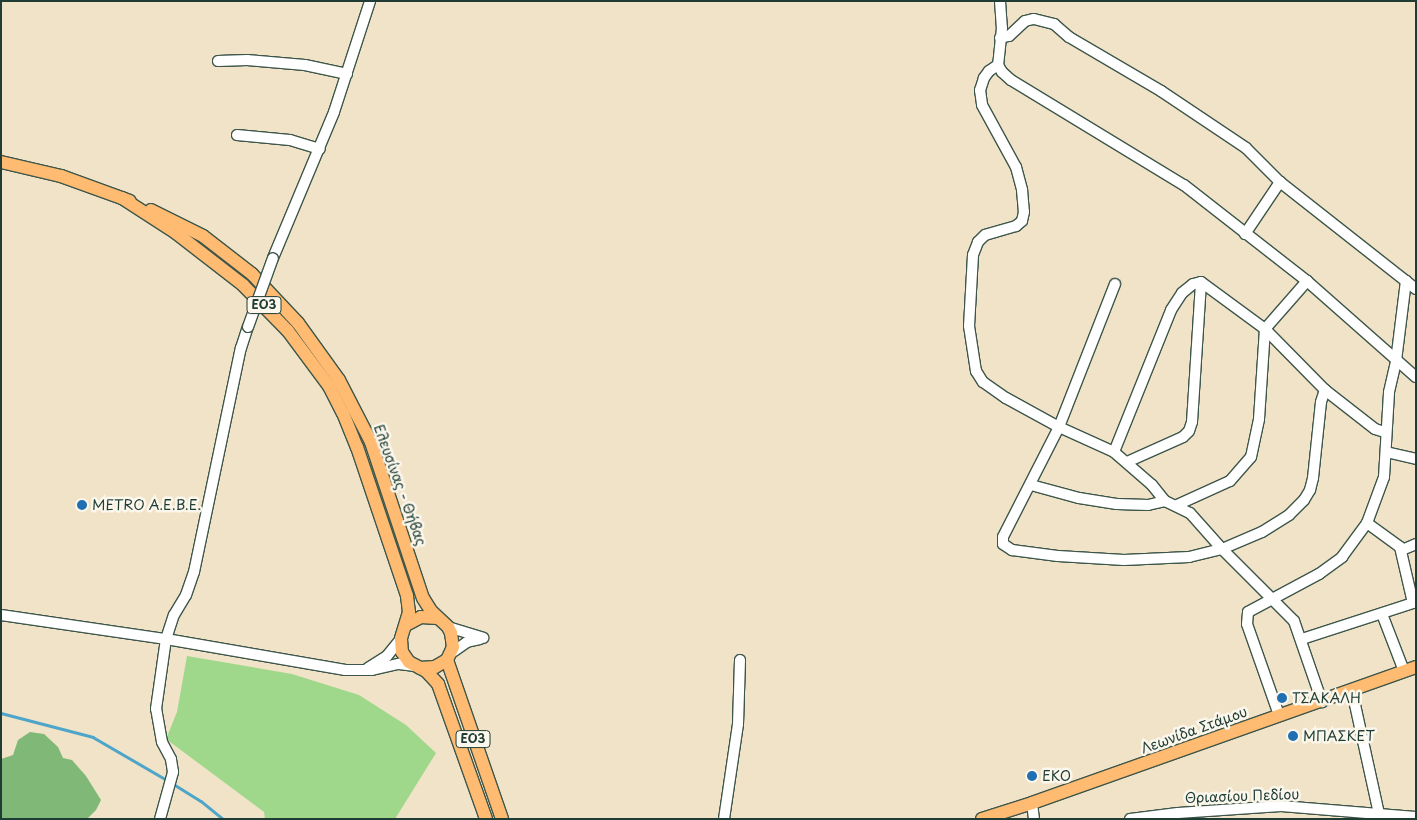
<!DOCTYPE html>
<html>
<head>
<meta charset="utf-8">
<style>
  body { margin:0 }
  #map { position:relative; width:1417px; height:820px; overflow:hidden; background:#f1e3c7; font-family:"Playpen Sans",sans-serif }
  div>[style] { position:absolute }
  [style*='--x'] { left:calc(var(--x)*1px); top:calc(var(--y)*1px); width:calc(var(--w)*1px); rotate:calc(var(--a)*1deg) }
  .green>* { inset:0; background:#9fd88b }
  .forest>* { inset:0; background:#7fb877 }
  .stream>* { height:2.5px; margin:-1.25px; padding:0 1.25px; transform-origin:1.25px; border-radius:1.25px; background:#4ea5ca }
  .roads { filter:drop-shadow(1px 0 #3e564a) drop-shadow(-1px 0 #3e564a) drop-shadow(0 1px #3e564a) drop-shadow(0 -1px #3e564a) }
  .minor>* { height:10px; margin:-5px; padding:0 5px; transform-origin:5px; border-radius:5px; background:#fff }
  .major>* { height:12px; margin:-6px; padding:0 6px; transform-origin:6px; border-radius:6px; background:#febb71 }
  .bridges { filter:drop-shadow(1px 0 #3e564a) drop-shadow(-1px 0 #3e564a) drop-shadow(0 1px #3e564a) drop-shadow(0 -1px #3e564a) }
  .minor-bridge>* { height:10px; margin:-5px; padding:0 5px; transform-origin:5px; border-radius:5px; background:#fff }
  .dots>* { width:14px; height:14px; translate:-50% -50%; box-sizing:border-box; border:2px solid #fbf7ec; border-radius:50% }
  span { translate:-50% -50%; white-space:nowrap; text-align:center; line-height:1.15; -webkit-text-stroke:5px #fbf7ec; paint-order:stroke }
  .shield-label span { padding:1px 4px; background:#fbf7ec; border:1px solid; border-radius:4px; -webkit-text-stroke-width:0 }
  .shield-label { font-size:12px; color:#1f3d34; font-weight:700 }
  .street-label { font-size:14px; color:#1f3d34 }
  .poi-label { font-size:14px; color:#1f3d34 }
  .left { translate:0 -50%; text-align:left }
  .frame { position:absolute; inset:0; border:2px solid #1f3d34; pointer-events:none }
</style>
</head>
<body>
<div id="map">
  <div class="green">
    <i style="clip-path:polygon(373px 461px,417px 597px,412px 598px,367px 463px)"></i>
    <i style="clip-path:polygon(187px 656px,292px 674px,359px 695px,406px 725px,436px 753px,395px 819px,265px 819px,264px 812px,166px 739px,177px 712px)"></i>
  </div>
  <div class="forest">
    <i style="clip-path:polygon(30px 732px,44px 734px,58px 747px,63px 758px,72px 760px,86px 776px,101px 800px,96px 810px,87px 819px,1px 819px,1px 759px,13px 755px,18px 740px)"></i>
  </div>
  <div class="stream">
    <i style="--x:1;--y:713;--w:95;--a:14.6"></i>
    <i style="--x:93;--y:737;--w:86;--a:30.2"></i>
    <i style="--x:172;--y:783;--w:34;--a:32"></i>
    <i style="--x:201;--y:801;--w:28;--a:39"></i>
  </div>
  <div class="roads">
    <div class="minor">
      <i style="--x:1000;--y:1;--w:27;--a:86"></i>
      <i style="--x:1002;--y:28;--w:37;--a:96"></i>
      <i style="--x:998;--y:65;--w:8;--a:60"></i>
      <i style="--x:1002;--y:72;--w:12;--a:42"></i>
      <i style="--x:1011;--y:80;--w:202;--a:31.3"></i>
      <i style="--x:1184;--y:185;--w:156;--a:38"></i>
      <i style="--x:1307;--y:281;--w:145;--a:41.4"></i>
      <i style="--x:1000;--y:38;--w:9;--a:-13"></i>
      <i style="--x:1009;--y:36;--w:22;--a:-43"></i>
      <i style="--x:1025;--y:21;--w:9;--a:-13"></i>
      <i style="--x:1034;--y:19;--w:21;--a:14"></i>
      <i style="--x:1054;--y:24;--w:20;--a:41"></i>
      <i style="--x:1069;--y:37;--w:107;--a:30.4"></i>
      <i style="--x:1161;--y:91;--w:102;--a:33.8"></i>
      <i style="--x:1246;--y:148;--w:48;--a:45"></i>
      <i style="--x:1280;--y:182;--w:173;--a:38.2"></i>
      <i style="--x:218;--y:61;--w:29;--a:-2"></i>
      <i style="--x:247;--y:60;--w:58;--a:4.9"></i>
      <i style="--x:305;--y:65;--w:43;--a:12.1"></i>
      <i style="--x:998;--y:65;--w:11;--a:146"></i>
      <i style="--x:989;--y:71;--w:9;--a:126"></i>
      <i style="--x:984;--y:78;--w:13;--a:108"></i>
      <i style="--x:980;--y:90;--w:15;--a:82"></i>
      <i style="--x:982;--y:105;--w:71;--a:61.3"></i>
      <i style="--x:1016;--y:167;--w:24;--a:75"></i>
      <i style="--x:1022;--y:190;--w:22;--a:85"></i>
      <i style="--x:1024;--y:212;--w:9;--a:103"></i>
      <i style="--x:1022;--y:221;--w:8;--a:140"></i>
      <i style="--x:1016;--y:226;--w:32;--a:164"></i>
      <i style="--x:985;--y:235;--w:10;--a:135"></i>
      <i style="--x:978;--y:242;--w:14;--a:111"></i>
      <i style="--x:973;--y:255;--w:71;--a:93.2"></i>
      <i style="--x:969;--y:326;--w:46;--a:81.2"></i>
      <i style="--x:976;--y:371;--w:13;--a:58"></i>
      <i style="--x:983;--y:382;--w:28;--a:35"></i>
      <i style="--x:1006;--y:398;--w:60;--a:28.7"></i>
      <i style="--x:1059;--y:427;--w:60;--a:24.4"></i>
      <i style="--x:1114;--y:452;--w:50;--a:41"></i>
      <i style="--x:1152;--y:485;--w:21;--a:51"></i>
      <i style="--x:1165;--y:501;--w:28;--a:26"></i>
      <i style="--x:1190;--y:513;--w:48;--a:48.4"></i>
      <i style="--x:1222;--y:549;--w:102;--a:45"></i>
      <i style="--x:1294;--y:621;--w:86;--a:70.9"></i>
      <i style="--x:237;--y:135;--w:53;--a:5.4"></i>
      <i style="--x:290;--y:140;--w:31;--a:17"></i>
      <i style="--x:1245;--y:234;--w:63;--a:-56.1"></i>
      <i style="--x:273;--y:258;--w:158;--a:-67.3"></i>
      <i style="--x:334;--y:112;--w:117;--a:-72"></i>
      <i style="--x:1115;--y:284;--w:154;--a:111.4"></i>
      <i style="--x:1059;--y:427;--w:123;--a:117"></i>
      <i style="--x:1003;--y:537;--w:7;--a:90"></i>
      <i style="--x:1003;--y:544;--w:11;--a:34"></i>
      <i style="--x:1012;--y:550;--w:46;--a:7.4"></i>
      <i style="--x:1058;--y:556;--w:66;--a:3.5"></i>
      <i style="--x:1124;--y:560;--w:65;--a:-2.6"></i>
      <i style="--x:1189;--y:557;--w:34;--a:-14"></i>
      <i style="--x:1222;--y:549;--w:43;--a:-23"></i>
      <i style="--x:1262;--y:532;--w:32;--a:-32"></i>
      <i style="--x:1289;--y:515;--w:21;--a:-45"></i>
      <i style="--x:1304;--y:500;--w:12;--a:-59"></i>
      <i style="--x:1310;--y:490;--w:12;--a:-76"></i>
      <i style="--x:1313;--y:478;--w:76;--a:-84"></i>
      <i style="--x:1321;--y:402;--w:13;--a:-72"></i>
      <i style="--x:1114;--y:452;--w:153;--a:-68.1"></i>
      <i style="--x:1171;--y:310;--w:20;--a:-57"></i>
      <i style="--x:1182;--y:293;--w:14;--a:-39"></i>
      <i style="--x:1193;--y:284;--w:8;--a:-14"></i>
      <i style="--x:1201;--y:282;--w:79;--a:36.3"></i>
      <i style="--x:1265;--y:329;--w:86;--a:45.5"></i>
      <i style="--x:1325;--y:390;--w:63;--a:38"></i>
      <i style="--x:1375;--y:429;--w:10;--a:17"></i>
      <i style="--x:1386;--y:452;--w:31;--a:13"></i>
      <i style="--x:1127;--y:462;--w:61;--a:-24.1"></i>
      <i style="--x:1183;--y:437;--w:8;--a:-45"></i>
      <i style="--x:1189;--y:431;--w:9;--a:-72"></i>
      <i style="--x:1192;--y:422;--w:140;--a:-86.3"></i>
      <i style="--x:1031;--y:485;--w:50;--a:15.2"></i>
      <i style="--x:1079;--y:498;--w:38;--a:9"></i>
      <i style="--x:1117;--y:504;--w:31;--a:2"></i>
      <i style="--x:1148;--y:505;--w:17;--a:-13"></i>
      <i style="--x:1177;--y:505;--w:58;--a:-24.4"></i>
      <i style="--x:1230;--y:481;--w:32;--a:-49"></i>
      <i style="--x:1251;--y:457;--w:39;--a:-78"></i>
      <i style="--x:1259;--y:419;--w:90;--a:-86.2"></i>
      <i style="--x:1265;--y:329;--w:64;--a:-48.8"></i>
      <i style="--x:1367;--y:523;--w:41;--a:36"></i>
      <i style="--x:1400;--y:547;--w:57;--a:76.9"></i>
      <i style="--x:1402;--y:550;--w:15;--a:-23"></i>
      <i style="--x:1382;--y:614;--w:61;--a:68.9"></i>
      <i style="--x:1;--y:615;--w:167;--a:8.3"></i>
      <i style="--x:166;--y:639;--w:182;--a:9.8"></i>
      <i style="--x:345;--y:670;--w:27;--a:0"></i>
      <i style="--x:372;--y:670;--w:28;--a:-13"></i>
      <i style="--x:399;--y:664;--w:16;--a:7"></i>
      <i style="--x:448;--y:627;--w:37;--a:17"></i>
      <i style="--x:1302;--y:639;--w:120;--a:-18"></i>
      <i style="--x:450;--y:654;--w:21;--a:-35"></i>
      <i style="--x:467;--y:642;--w:13;--a:-13"></i>
      <i style="--x:368;--y:668;--w:22;--a:-32"></i>
      <i style="--x:387;--y:656;--w:22;--a:-51"></i>
      <i style="--x:1352;--y:691;--w:126;--a:77.6"></i>
      <i style="--x:1279;--y:715;--w:96;--a:-109.4"></i>
      <i style="--x:1247;--y:624;--w:12;--a:-85"></i>
      <i style="--x:1248;--y:612;--w:81;--a:-28.2"></i>
      <i style="--x:1319;--y:574;--w:29;--a:-36"></i>
      <i style="--x:1342;--y:557;--w:42;--a:-53.7"></i>
      <i style="--x:1367;--y:523;--w:49;--a:-69.7"></i>
      <i style="--x:1384;--y:477;--w:85;--a:-86.6"></i>
      <i style="--x:1389;--y:392;--w:32;--a:-77"></i>
      <i style="--x:1396;--y:361;--w:81;--a:-82.9"></i>
      <i style="--x:1032;--y:803;--w:16;--a:83"></i>
      <i style="--x:160;--y:819;--w:49;--a:-74.5"></i>
      <i style="--x:173;--y:772;--w:13;--a:-99"></i>
      <i style="--x:171;--y:759;--w:19;--a:-118"></i>
      <i style="--x:162;--y:742;--w:34;--a:-100"></i>
      <i style="--x:156;--y:709;--w:71;--a:-81.9"></i>
      <i style="--x:166;--y:639;--w:25;--a:-72"></i>
      <i style="--x:174;--y:615;--w:23;--a:-59"></i>
      <i style="--x:186;--y:595;--w:24;--a:-71"></i>
      <i style="--x:194;--y:572;--w:229;--a:-78.2"></i>
      <i style="--x:241;--y:348;--w:22;--a:-72"></i>
      <i style="--x:724;--y:819;--w:96;--a:-81.6"></i>
      <i style="--x:738;--y:724;--w:64;--a:-88.2"></i>
      <i style="--x:1130;--y:819;--w:48;--a:-7.1"></i>
      <i style="--x:1178;--y:813;--w:103;--a:-3.9"></i>
      <i style="--x:1281;--y:806;--w:135;--a:4.7"></i>
    </div>
    <div class="major">
      <i style="--x:1;--y:162;--w:62;--a:13.1"></i>
      <i style="--x:61;--y:176;--w:73;--a:19.9"></i>
      <i style="--x:122;--y:198;--w:64;--a:32.9"></i>
      <i style="--x:176;--y:233;--w:85;--a:37.8"></i>
      <i style="--x:243;--y:285;--w:64;--a:45.6"></i>
      <i style="--x:288;--y:331;--w:69;--a:53.3"></i>
      <i style="--x:329;--y:386;--w:30;--a:63"></i>
      <i style="--x:343;--y:413;--w:37;--a:68"></i>
      <i style="--x:357;--y:447;--w:157;--a:71.4"></i>
      <i style="--x:407;--y:596;--w:16;--a:83"></i>
      <i style="--x:409;--y:612;--w:28;--a:107"></i>
      <i style="--x:401;--y:639;--w:13;--a:86"></i>
      <i style="--x:402;--y:652;--w:12;--a:55"></i>
      <i style="--x:409;--y:662;--w:19;--a:28"></i>
      <i style="--x:426;--y:671;--w:18;--a:47"></i>
      <i style="--x:438;--y:684;--w:143;--a:70.4"></i>
      <i style="--x:151;--y:210;--w:58;--a:26.6"></i>
      <i style="--x:203;--y:236;--w:62;--a:37.8"></i>
      <i style="--x:252;--y:274;--w:67;--a:46.8"></i>
      <i style="--x:298;--y:323;--w:70;--a:54.3"></i>
      <i style="--x:339;--y:380;--w:70;--a:62.7"></i>
      <i style="--x:371;--y:442;--w:164;--a:71.6"></i>
      <i style="--x:423;--y:598;--w:15;--a:58"></i>
      <i style="--x:431;--y:611;--w:23;--a:43"></i>
      <i style="--x:448;--y:627;--w:7;--a:63"></i>
      <i style="--x:451;--y:633;--w:14;--a:82"></i>
      <i style="--x:453;--y:647;--w:14;--a:115"></i>
      <i style="--x:447;--y:660;--w:14;--a:150"></i>
      <i style="--x:435;--y:667;--w:15;--a:176"></i>
      <i style="--x:406;--y:625;--w:17;--a:-28"></i>
      <i style="--x:421;--y:617;--w:16;--a:4"></i>
      <i style="--x:447;--y:660;--w:168;--a:70.9"></i>
      <i style="--x:982;--y:819;--w:52;--a:-17.7"></i>
      <i style="--x:1032;--y:803;--w:407;--a:-19.5"></i>
    </div>
  </div>
  <div class="bridges">
    <div class="minor-bridge">
      <i style="--x:248;--y:327;--w:73;--a:-70.1"></i>
    </div>
  </div>
  <div class="dots">
    <i style="left:82px;top:505px;background:#1f6fb2"></i>
    <i style="left:1282px;top:698px;background:#1f6fb2"></i>
    <i style="left:1293px;top:736px;background:#1f6fb2"></i>
    <i style="left:1032px;top:776px;background:#1f6fb2"></i>
  </div>
  <div class="shield-label">
    <span style="left:264px;top:305px">ΕΟ3</span>
    <span style="left:473px;top:739px">ΕΟ3</span>
  </div>
  <div class="street-label">
    <span style="left:400px;top:485px;rotate:70deg">Ελευσίνας - Θήβας</span>
    <span style="left:1194px;top:730px;rotate:-20deg">Λεωνίδα Στάμου</span>
    <span style="left:1242px;top:796px;rotate:-2deg">Θριασίου Πεδίου</span>
  </div>
  <div class="poi-label">
    <span class="left" style="left:92px;top:505px">METRO Α.Ε.Β.Ε.</span>
    <span class="left" style="left:1292px;top:698px">ΤΣΑΚΑΛΗ</span>
    <span class="left" style="left:1303px;top:736px">ΜΠΑΣΚΕΤ</span>
    <span class="left" style="left:1042px;top:776px">EKO</span>
  </div>
  <div class="frame"></div>
</div>
</body>
</html>
